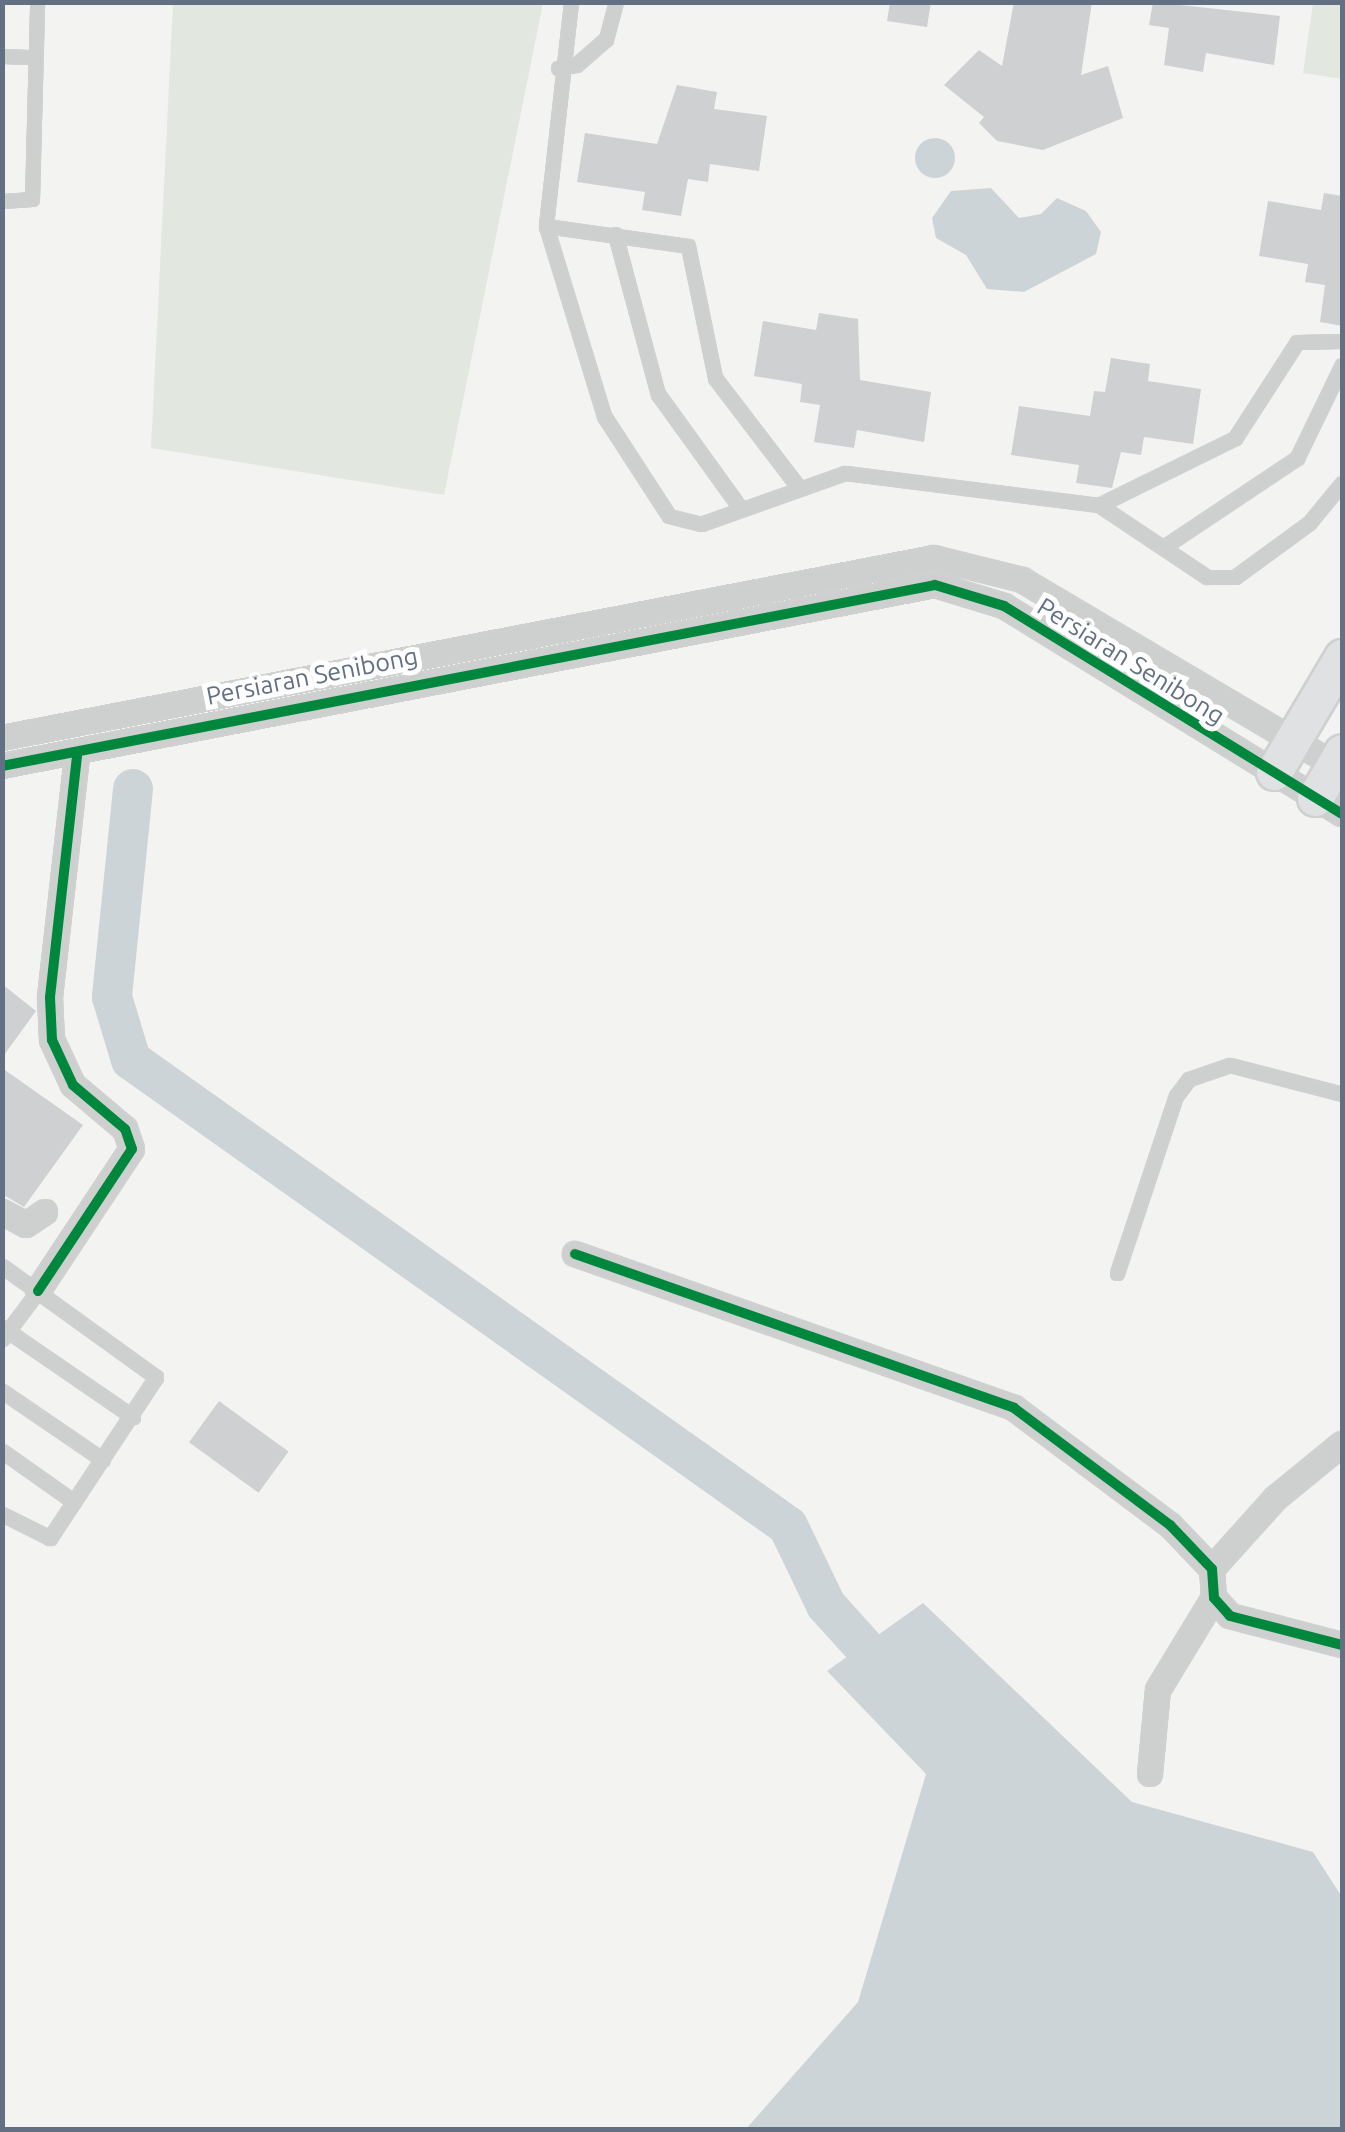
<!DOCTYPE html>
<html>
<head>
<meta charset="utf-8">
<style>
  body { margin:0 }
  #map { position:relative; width:1345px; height:2132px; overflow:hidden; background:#f3f4f2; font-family:Ubuntu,sans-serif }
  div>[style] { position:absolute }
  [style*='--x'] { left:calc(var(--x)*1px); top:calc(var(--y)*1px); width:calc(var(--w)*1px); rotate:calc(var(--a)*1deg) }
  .green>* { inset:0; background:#e2e7e0 }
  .water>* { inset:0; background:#cdd4d8 }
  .round { border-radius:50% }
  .river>* { height:40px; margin:-20px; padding:0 20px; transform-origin:20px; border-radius:20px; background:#cdd4d8 }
  .building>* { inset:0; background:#cfd0d1; transform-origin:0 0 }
  .roads { filter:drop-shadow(2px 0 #cfd0d0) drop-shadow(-2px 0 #cfd0d0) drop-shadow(0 2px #cfd0d0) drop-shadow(0 -2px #cfd0d0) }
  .lane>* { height:11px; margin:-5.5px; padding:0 5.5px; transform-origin:5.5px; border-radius:5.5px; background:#cecfcf }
  .street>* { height:22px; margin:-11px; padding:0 11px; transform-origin:11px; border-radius:11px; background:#cecfcf }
  .primary>* { height:35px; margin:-17.5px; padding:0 17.5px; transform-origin:17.5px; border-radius:17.5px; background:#e0e1e2 }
  .cycleway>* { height:10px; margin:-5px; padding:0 5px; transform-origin:5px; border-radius:5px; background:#00873e }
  span { translate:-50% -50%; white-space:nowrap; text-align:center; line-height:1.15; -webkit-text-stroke:10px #fff; paint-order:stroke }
  .street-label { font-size:25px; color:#637083 }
  .frame { position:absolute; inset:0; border:5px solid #637083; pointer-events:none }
</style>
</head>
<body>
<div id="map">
  <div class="green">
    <i style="clip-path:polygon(173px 3px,543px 3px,444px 495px,151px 448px)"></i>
    <i style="clip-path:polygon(1313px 3px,1342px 3px,1342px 79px,1303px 73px)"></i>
  </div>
  <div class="water">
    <i class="round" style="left:915px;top:138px;width:40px;height:40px"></i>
    <i style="clip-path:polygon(991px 188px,1019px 218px,1041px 214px,1057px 198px,1086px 211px,1101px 232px,1096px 254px,1024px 292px,987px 289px,966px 255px,936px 238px,932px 218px,951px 191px)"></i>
    <i style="clip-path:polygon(923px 1603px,1132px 1802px,1313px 1852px,1342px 1897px,1342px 2129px,746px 2129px,858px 2002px,926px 1774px,827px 1671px)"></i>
  </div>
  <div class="river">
    <i style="--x:133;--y:789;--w:209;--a:95.8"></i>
    <i style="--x:112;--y:997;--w:66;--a:73.2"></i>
    <i style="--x:131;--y:1060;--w:805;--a:35.35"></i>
    <i style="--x:788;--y:1526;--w:88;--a:64.3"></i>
    <i style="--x:826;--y:1605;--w:55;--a:47.9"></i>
  </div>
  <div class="building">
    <i style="clip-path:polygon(890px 2px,931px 2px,927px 27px,887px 21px)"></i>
    <i style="clip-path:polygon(1014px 2px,1092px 2px,1081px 75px,1108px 66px,1123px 118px,1043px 150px,997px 141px,979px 123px,984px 117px,944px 85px,979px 50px,1002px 66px)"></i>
    <i style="clip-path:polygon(1153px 2px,1280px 16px,1274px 65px,1206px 53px,1203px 72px,1164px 65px,1169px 28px,1149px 25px)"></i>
    <i style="clip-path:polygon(677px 85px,717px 92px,714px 109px,767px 116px,759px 171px,710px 164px,708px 182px,688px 179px,681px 216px,642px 210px,645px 192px,577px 182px,585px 133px,657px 144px)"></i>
    <i style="clip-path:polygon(1324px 193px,1342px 196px,1342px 326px,1320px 322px,1325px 285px,1305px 282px,1308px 264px,1259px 256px,1268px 201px,1321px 210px)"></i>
    <i style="clip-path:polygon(819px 313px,858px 319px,860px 380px,931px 392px,924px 442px,857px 430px,854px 448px,814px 442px,820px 405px,800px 402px,802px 384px,754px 376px,763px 321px,816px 330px)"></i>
    <i style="clip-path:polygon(1111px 358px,1150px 364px,1148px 381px,1201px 389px,1193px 444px,1144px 437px,1141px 455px,1121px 452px,1112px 488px,1076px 483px,1079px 465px,1011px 455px,1019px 406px,1090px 416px,1094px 391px,1105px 392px)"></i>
    <i style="clip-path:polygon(2px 984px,36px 1011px,2px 1058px)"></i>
    <i style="clip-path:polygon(2px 1068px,83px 1125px,24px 1207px,2px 1194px)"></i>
    <i style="left:219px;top:1401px;width:86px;height:51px;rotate:36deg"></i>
  </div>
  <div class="roads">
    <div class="lane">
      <i style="--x:571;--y:2;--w:225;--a:96.4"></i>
      <i style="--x:546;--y:226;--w:199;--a:73"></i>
      <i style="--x:604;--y:416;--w:119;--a:57"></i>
      <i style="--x:669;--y:516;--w:33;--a:14"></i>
      <i style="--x:701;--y:524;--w:153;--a:-19.5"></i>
      <i style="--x:845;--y:473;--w:256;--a:7.2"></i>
      <i style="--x:1099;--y:505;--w:130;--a:33.7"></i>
      <i style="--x:1207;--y:577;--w:28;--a:0"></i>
      <i style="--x:1235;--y:577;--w:92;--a:-36.1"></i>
      <i style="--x:1309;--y:523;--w:52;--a:-50.5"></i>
      <i style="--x:2;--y:56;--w:33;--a:2"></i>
      <i style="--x:558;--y:68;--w:18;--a:-9"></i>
      <i style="--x:576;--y:65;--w:40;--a:-41"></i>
      <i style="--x:606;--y:39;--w:38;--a:-75"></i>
      <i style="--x:2;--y:201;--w:30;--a:-4"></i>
      <i style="--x:32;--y:199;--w:197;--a:-88.5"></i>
      <i style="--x:546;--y:226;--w:143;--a:8"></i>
      <i style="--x:688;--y:246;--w:135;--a:78.4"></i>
      <i style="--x:715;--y:378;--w:138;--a:52.6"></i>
      <i style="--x:615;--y:234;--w:166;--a:75"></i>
      <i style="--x:658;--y:394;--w:142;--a:54.2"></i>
      <i style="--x:1099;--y:505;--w:152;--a:-26.2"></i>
      <i style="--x:1235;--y:438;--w:114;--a:-57.1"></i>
      <i style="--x:1297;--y:342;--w:45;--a:-1.3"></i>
      <i style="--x:1165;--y:546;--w:159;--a:-33.7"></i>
      <i style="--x:1297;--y:458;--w:103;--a:-64.2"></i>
      <i style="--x:2;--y:1266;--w:190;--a:35.8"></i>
      <i style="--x:156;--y:1377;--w:193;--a:123.4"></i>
      <i style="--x:50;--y:1538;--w:54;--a:-153.4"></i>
      <i style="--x:1117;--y:1273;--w:187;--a:-71.6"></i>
      <i style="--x:1176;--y:1096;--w:21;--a:-53"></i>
      <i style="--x:1189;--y:1079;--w:43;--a:-18.9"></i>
      <i style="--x:1230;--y:1065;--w:116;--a:14.5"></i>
      <i style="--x:2;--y:1327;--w:159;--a:34.5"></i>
      <i style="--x:2;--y:1339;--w:60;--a:-53.1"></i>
      <i style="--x:2;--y:1391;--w:122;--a:34.3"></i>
      <i style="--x:2;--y:1451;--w:88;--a:35.3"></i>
    </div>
    <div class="street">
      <i style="--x:2;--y:738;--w:949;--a:-10.93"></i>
      <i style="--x:934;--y:558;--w:91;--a:14"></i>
      <i style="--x:1022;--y:580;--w:372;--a:30.6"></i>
      <i style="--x:2;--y:766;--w:950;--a:-10.98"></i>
      <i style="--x:935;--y:585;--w:72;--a:16.9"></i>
      <i style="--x:1004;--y:606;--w:397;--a:31.6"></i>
      <i style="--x:2;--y:1212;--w:27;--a:28"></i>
      <i style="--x:26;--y:1225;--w:23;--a:-34"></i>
      <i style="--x:575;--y:1254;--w:465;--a:19.3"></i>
      <i style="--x:1014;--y:1408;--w:195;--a:36.9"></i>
      <i style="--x:1170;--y:1525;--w:61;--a:46.3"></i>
      <i style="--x:1212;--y:1569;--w:29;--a:86"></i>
      <i style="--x:1214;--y:1598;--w:24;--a:48"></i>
      <i style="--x:1230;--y:1616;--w:116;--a:14.5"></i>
      <i style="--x:38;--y:1291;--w:170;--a:-56.5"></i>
      <i style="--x:132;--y:1149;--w:21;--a:-109"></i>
      <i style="--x:125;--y:1129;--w:68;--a:-139.8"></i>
      <i style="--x:73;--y:1085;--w:50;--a:-115"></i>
      <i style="--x:52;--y:1040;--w:43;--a:-92.7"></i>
      <i style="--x:50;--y:997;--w:243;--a:-83.6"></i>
      <i style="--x:1212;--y:1569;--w:96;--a:-48"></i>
      <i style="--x:1276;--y:1498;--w:85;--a:-39.3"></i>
      <i style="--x:1150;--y:1774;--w:84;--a:-84.6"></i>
      <i style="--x:1158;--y:1690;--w:108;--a:-58.7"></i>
    </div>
    <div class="primary">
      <i style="--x:1274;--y:772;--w:134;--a:-59.4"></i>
      <i style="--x:1315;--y:798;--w:53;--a:-59.6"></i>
    </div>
  </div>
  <div class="cycleway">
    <i style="--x:2;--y:766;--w:950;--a:-10.98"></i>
    <i style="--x:935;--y:585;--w:72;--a:16.9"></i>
    <i style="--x:1004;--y:606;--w:397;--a:31.6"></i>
    <i style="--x:575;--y:1254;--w:465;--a:19.3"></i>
    <i style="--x:1014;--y:1408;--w:195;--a:36.9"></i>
    <i style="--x:1170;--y:1525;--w:61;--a:46.3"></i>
    <i style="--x:1212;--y:1569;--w:29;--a:86"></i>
    <i style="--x:1214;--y:1598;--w:24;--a:48"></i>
    <i style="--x:1230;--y:1616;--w:116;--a:14.5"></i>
    <i style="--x:38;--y:1291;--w:170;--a:-56.5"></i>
    <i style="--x:132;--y:1149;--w:21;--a:-109"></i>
    <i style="--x:125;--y:1129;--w:68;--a:-139.8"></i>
    <i style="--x:73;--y:1085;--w:50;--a:-115"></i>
    <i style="--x:52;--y:1040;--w:43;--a:-92.7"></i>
    <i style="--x:50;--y:997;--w:243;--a:-83.6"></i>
  </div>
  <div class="street-label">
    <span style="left:1131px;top:661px;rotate:32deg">Persiaran Senibong</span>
    <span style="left:312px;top:676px;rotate:-11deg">Persiaran Senibong</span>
  </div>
  <div class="frame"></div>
</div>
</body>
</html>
